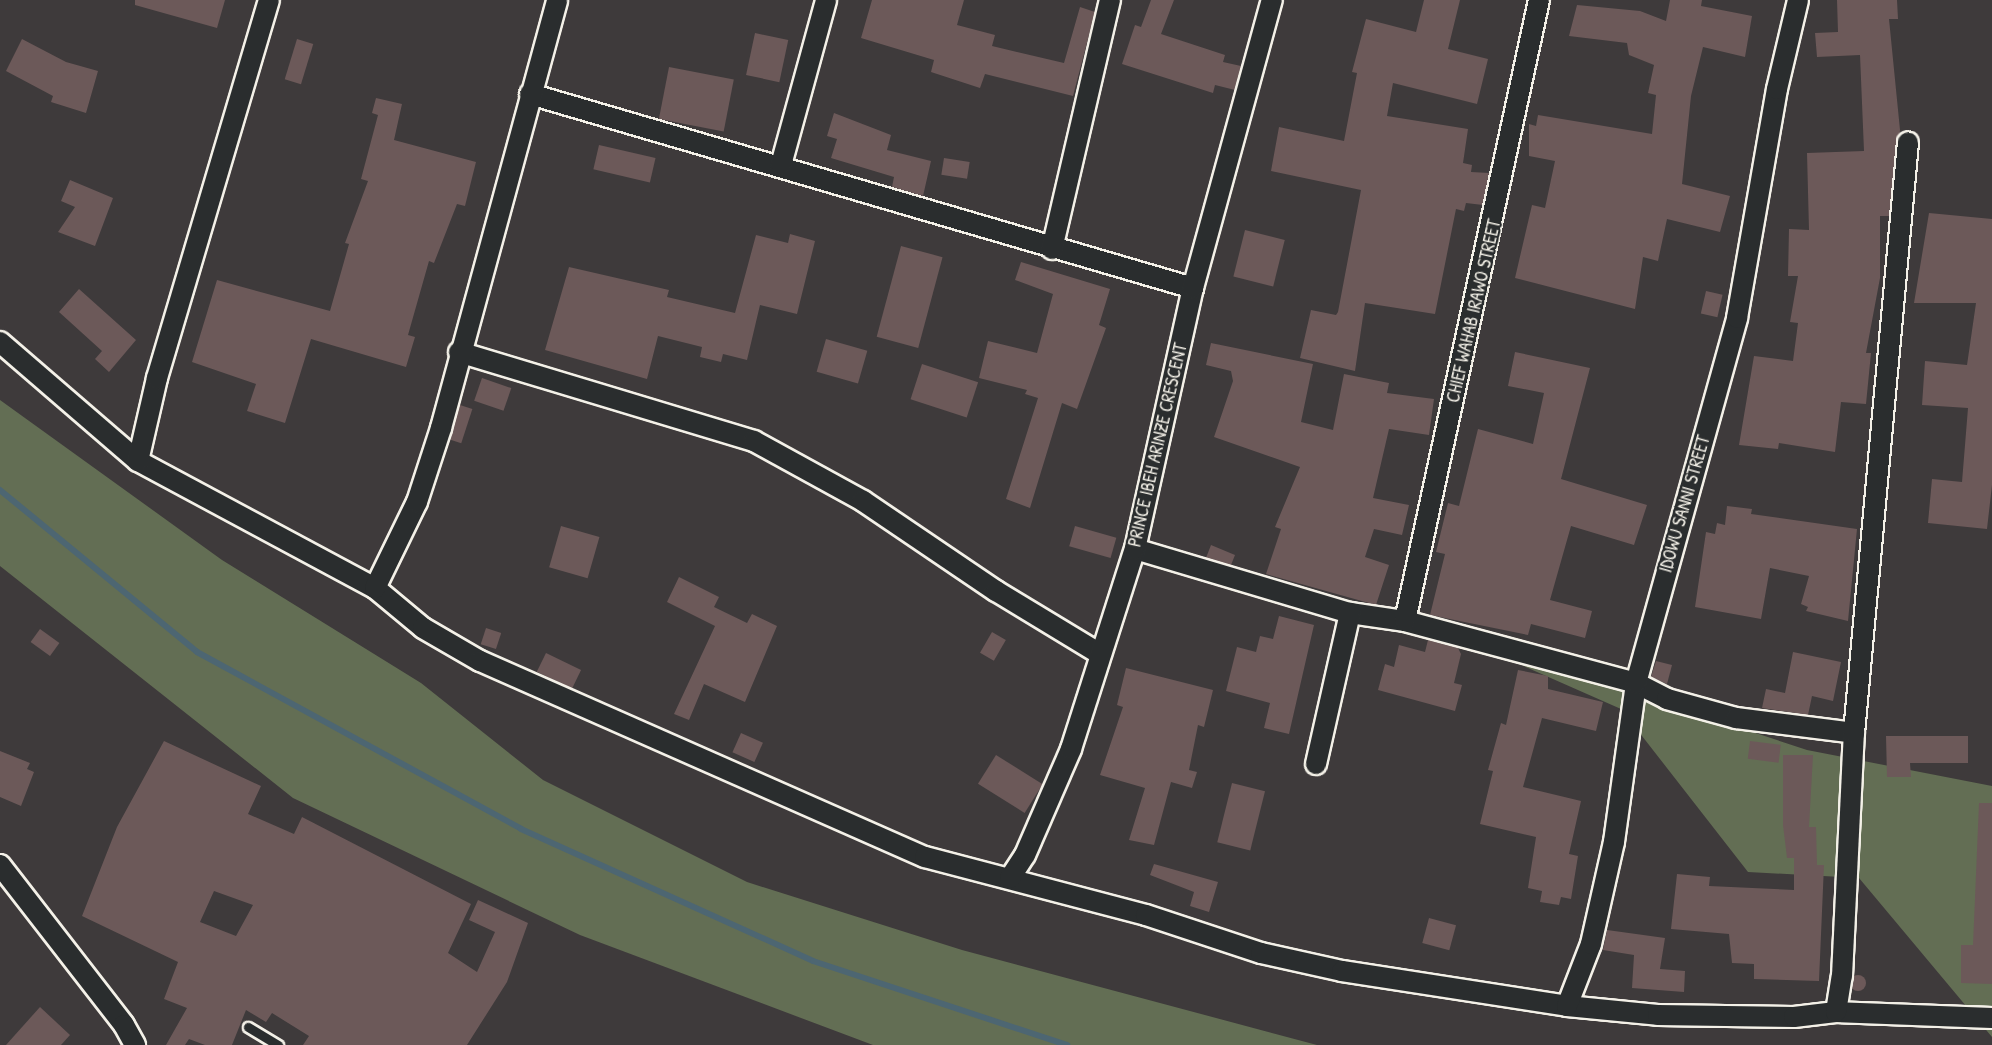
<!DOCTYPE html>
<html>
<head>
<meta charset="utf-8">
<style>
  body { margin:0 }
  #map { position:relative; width:1992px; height:1045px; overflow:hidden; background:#3e3a3b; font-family:"Patrick Hand",sans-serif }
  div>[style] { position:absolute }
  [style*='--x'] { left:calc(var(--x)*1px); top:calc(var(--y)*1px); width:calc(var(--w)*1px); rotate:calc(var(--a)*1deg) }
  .green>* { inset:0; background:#636e54 }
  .stream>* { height:6px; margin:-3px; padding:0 3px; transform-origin:3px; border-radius:3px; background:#4d6672 }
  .building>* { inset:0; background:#6c5959; transform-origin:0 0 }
  .round { border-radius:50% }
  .roads { filter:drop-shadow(2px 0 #f4f1e8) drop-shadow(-2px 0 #f4f1e8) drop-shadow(0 2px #f4f1e8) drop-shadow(0 -2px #f4f1e8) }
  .service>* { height:9px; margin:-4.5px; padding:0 4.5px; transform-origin:4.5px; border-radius:4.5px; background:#2a2d2e }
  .minor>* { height:20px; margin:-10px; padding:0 10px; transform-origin:10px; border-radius:10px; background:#2a2d2e }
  span { translate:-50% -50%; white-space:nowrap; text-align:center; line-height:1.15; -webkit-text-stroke:4.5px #2a2d2e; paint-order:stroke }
  .street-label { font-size:18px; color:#f4f1e8 }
</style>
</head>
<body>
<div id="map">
  <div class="green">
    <i style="clip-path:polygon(0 400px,222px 560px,421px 683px,543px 780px,747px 882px,962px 950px,1317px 1045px,873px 1045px,580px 935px,293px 798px,0 566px)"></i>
    <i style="clip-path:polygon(1442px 630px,1807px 750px,1992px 786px,1992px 1037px,1859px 878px,1748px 872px,1621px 709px)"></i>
  </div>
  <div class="stream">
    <i style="--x:0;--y:490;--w:255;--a:39.4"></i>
    <i style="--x:197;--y:652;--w:369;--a:28.6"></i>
    <i style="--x:521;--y:829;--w:320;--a:24.3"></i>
    <i style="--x:813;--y:961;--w:268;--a:18.3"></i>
  </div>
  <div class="building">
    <i style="clip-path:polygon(135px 0,225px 0,217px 28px,135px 5px)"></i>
    <i style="clip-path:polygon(872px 0,964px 0,957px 25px,995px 35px,992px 46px,1064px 63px,1080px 7px,1095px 12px,1073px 96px,985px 74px,980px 88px,931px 72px,934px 60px,861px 38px)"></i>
    <i style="clip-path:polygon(1151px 0,1174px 0,1161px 34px,1225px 55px,1223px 62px,1241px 66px,1235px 90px,1215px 85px,1213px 93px,1122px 64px,1135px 25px,1141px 27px)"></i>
    <i style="clip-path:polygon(1424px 0,1460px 0,1448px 49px,1488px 59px,1477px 104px,1393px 83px,1387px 116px,1468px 129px,1463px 163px,1472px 165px,1471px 172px,1489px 173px,1483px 205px,1466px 203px,1464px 211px,1456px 209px,1435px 314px,1365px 303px,1355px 371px,1300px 358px,1311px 310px,1336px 315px,1338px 312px,1361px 190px,1271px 171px,1279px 127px,1344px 141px,1357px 73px,1352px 72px,1366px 19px,1416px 32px)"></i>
    <i style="clip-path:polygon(1670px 0,1702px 0,1701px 6px,1752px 16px,1745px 57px,1703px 47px,1691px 96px,1682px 184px,1730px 196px,1720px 232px,1667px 219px,1658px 261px,1643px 257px,1635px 309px,1515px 278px,1532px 205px,1545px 208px,1555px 161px,1529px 156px,1529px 124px,1536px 126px,1538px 115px,1652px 134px,1656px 95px,1648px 93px,1654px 65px,1629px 55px,1627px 43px,1569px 36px,1577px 5px,1640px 11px,1666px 21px)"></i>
    <i style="clip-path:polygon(1837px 0,1897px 0,1898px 19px,1889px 19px,1900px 130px,1889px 216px,1880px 216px,1880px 278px,1866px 353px,1871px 353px,1866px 404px,1841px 402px,1835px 452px,1779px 443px,1778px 449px,1739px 445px,1754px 356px,1793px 361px,1798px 323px,1790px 322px,1798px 276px,1788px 276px,1789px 229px,1809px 230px,1807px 153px,1864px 151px,1860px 55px,1817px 57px,1815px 33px,1838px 32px)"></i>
    <i style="left:755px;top:33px;width:34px;height:43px;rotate:12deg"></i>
    <i style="clip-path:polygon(22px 39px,66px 62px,98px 71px,86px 113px,51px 102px,53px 96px,6px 71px)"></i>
    <i style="left:297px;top:39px;width:17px;height:42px;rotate:17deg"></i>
    <i style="left:669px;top:67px;width:66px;height:53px;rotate:11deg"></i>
    <i style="clip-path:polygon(376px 98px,402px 104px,394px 140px,476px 162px,465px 206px,457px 204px,434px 263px,429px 261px,408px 335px,415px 337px,406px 367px,311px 339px,285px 423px,247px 411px,256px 384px,192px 362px,217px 280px,330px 311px,349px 244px,345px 243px,368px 181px,361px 179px,378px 115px,372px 113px)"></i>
    <i style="clip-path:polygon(834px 113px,891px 135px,887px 150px,931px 161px,923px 196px,892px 187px,894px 177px,831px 158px,837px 139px,827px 136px)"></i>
    <i style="left:599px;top:145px;width:58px;height:25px;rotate:13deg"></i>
    <i style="left:944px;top:158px;width:26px;height:17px;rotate:9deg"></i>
    <i style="clip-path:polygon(70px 180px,113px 198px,95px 246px,58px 232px,75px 207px,61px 201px)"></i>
    <i style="clip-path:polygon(1929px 213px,1992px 219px,1992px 485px,1987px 529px,1928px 523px,1932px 479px,1962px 482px,1968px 408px,1922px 405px,1925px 361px,1967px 365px,1976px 303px,1914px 303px)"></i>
    <i style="left:1245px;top:230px;width:41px;height:48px;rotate:14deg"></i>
    <i style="clip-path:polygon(790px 234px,815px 241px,797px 314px,760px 305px,747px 360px,723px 354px,721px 362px,700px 357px,702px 347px,658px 336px,647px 379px,545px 350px,569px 267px,669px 290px,667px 297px,735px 313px,756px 235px,788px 243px)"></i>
    <i style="left:901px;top:246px;width:43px;height:94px;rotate:15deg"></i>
    <i style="clip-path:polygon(1021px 262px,1110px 289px,1099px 325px,1106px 328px,1077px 409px,1062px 403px,1030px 508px,1006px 499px,1038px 398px,1025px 394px,1027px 390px,979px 378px,988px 341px,1037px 353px,1053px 294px,1015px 280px)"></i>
    <i style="clip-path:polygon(79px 289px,136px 340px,109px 372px,95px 359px,102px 351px,59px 312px)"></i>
    <i style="left:1706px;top:291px;width:17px;height:23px;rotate:13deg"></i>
    <i style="left:826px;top:339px;width:43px;height:34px;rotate:16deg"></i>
    <i style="clip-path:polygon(1211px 343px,1313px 364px,1301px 422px,1333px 430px,1344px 374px,1389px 383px,1387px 393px,1434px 399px,1429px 435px,1389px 429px,1373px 498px,1409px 505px,1402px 535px,1374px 529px,1365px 557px,1389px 565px,1376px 605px,1266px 574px,1281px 529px,1275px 527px,1300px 467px,1214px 437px,1233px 381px,1231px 371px,1206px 365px)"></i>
    <i style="clip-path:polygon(1515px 352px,1590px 368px,1561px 479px,1647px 505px,1634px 545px,1571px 526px,1550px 600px,1592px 611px,1585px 638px,1531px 624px,1528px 635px,1430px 615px,1445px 554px,1436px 552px,1448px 503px,1459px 506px,1478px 429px,1533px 444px,1544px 393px,1508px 386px)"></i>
    <i style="left:922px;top:364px;width:59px;height:37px;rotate:18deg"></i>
    <i style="left:482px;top:378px;width:31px;height:24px;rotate:19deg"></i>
    <i style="left:460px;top:405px;width:13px;height:36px;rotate:18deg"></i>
    <i style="clip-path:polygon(1727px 506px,1752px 509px,1751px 514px,1857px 529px,1848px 621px,1806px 611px,1808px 607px,1801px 604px,1809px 576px,1770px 568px,1761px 619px,1695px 607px,1706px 532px,1715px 534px,1717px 523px,1725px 525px)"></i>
    <i style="left:561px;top:526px;width:40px;height:43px;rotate:16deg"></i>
    <i style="left:1075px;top:526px;width:43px;height:21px;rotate:16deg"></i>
    <i style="clip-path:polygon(1211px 545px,1235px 555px,1231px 565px,1206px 558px)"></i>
    <i style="clip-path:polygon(679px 577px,719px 597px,714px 607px,747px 623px,752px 614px,777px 626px,745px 702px,704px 684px,689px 720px,674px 714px,715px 626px,667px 602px)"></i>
    <i style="clip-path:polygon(1279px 616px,1314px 625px,1289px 734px,1264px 728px,1270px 703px,1226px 691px,1237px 647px,1256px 652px,1260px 636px,1273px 639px)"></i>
    <i style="left:486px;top:628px;width:16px;height:17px;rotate:18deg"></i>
    <i style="left:40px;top:629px;width:24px;height:16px;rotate:36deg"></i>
    <i style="left:992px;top:632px;width:16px;height:24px;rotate:30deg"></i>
    <i style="clip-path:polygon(1428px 640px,1458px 648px,1461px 654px,1454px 683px,1462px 685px,1455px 711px,1378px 690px,1385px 664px,1394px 667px,1399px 645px,1425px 652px)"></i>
    <i style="clip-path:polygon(1793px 652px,1841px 662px,1833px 701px,1812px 696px,1808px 715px,1762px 708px,1766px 689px,1785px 693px)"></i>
    <i style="left:546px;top:653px;width:39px;height:21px;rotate:26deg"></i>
    <i style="clip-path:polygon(1656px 661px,1672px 665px,1667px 684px,1651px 677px)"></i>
    <i style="clip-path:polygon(1126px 668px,1213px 690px,1204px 727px,1198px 725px,1189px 770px,1197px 772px,1192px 788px,1171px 782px,1154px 845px,1129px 840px,1145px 788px,1100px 775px,1123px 707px,1117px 705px)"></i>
    <i style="clip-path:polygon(1518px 670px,1548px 676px,1548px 689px,1603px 702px,1596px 731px,1542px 718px,1523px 787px,1581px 801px,1569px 854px,1578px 856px,1571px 899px,1561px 897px,1559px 905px,1540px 902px,1542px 891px,1528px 888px,1536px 837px,1480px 824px,1493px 771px,1488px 770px,1501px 723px,1506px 725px)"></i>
    <i style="left:741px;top:733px;width:24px;height:21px;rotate:24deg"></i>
    <i style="clip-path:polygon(1886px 736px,1968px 736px,1968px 763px,1910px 763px,1911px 777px,1887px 777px)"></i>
    <i style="clip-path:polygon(evenodd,164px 741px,261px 786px,248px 814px,294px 834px,302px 817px,471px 904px,448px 953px,477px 972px,495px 932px,469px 920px,478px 900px,528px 923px,507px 982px,467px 1045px,303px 1045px,309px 1036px,272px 1013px,266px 1022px,246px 1010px,232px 1045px,205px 1045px,189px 1039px,185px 1045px,166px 1045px,187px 1008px,164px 999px,178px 962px,82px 916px,117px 827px,164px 741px,214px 891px,253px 905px,236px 936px,200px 922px,214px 891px)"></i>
    <i style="left:1750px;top:741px;width:31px;height:18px;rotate:7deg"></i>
    <i style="clip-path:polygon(0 751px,30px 763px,27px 769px,34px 772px,21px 806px,0 797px)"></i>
    <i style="left:996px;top:755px;width:55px;height:34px;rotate:32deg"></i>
    <i style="clip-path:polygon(1783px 755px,1813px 755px,1809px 827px,1816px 827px,1817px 865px,1824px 865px,1819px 981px,1754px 979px,1754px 964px,1732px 963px,1729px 934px,1671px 929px,1677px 874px,1710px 877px,1709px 886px,1794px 890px,1794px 858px,1787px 858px,1783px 825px)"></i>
    <i style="left:1232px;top:783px;width:34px;height:61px;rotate:14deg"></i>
    <i style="clip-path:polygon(1979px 803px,1992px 803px,1992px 984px,1961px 983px,1961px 945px,1973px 945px)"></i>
    <i style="clip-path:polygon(1154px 864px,1218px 882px,1209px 912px,1190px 906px,1194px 892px,1150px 875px)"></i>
    <i style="left:1429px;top:918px;width:28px;height:26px;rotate:15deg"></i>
    <i style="clip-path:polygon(1607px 930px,1665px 938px,1660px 969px,1685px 971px,1684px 992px,1632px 988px,1634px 955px,1603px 950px)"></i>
    <i class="round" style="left:1850px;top:975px;width:16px;height:16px"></i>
    <i style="clip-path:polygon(40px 1007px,70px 1035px,61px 1045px,6px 1045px)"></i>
  </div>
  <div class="roads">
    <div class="service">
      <i style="--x:248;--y:1027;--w:35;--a:31"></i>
    </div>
    <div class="minor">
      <i style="--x:530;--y:94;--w:691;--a:16.31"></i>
      <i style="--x:781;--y:165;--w:171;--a:-74.7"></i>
      <i style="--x:1052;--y:249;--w:256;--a:-76.9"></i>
      <i style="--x:0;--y:342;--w:182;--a:40.8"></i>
      <i style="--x:138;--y:461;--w:269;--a:28.2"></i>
      <i style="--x:375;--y:588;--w:62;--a:39.8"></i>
      <i style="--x:423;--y:628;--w:66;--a:30.1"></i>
      <i style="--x:480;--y:661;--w:486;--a:23.8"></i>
      <i style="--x:925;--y:857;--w:228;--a:14.7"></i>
      <i style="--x:1146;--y:915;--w:121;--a:18.3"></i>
      <i style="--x:1261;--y:953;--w:83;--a:12.5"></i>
      <i style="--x:1342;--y:971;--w:228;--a:8.8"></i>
      <i style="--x:1567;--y:1006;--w:91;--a:5.6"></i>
      <i style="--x:1658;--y:1015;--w:136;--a:0.8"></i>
      <i style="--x:1794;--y:1017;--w:42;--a:-6.8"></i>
      <i style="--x:1836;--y:1012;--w:156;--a:2.2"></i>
      <i style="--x:459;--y:352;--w:308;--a:16.8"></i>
      <i style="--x:754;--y:441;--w:124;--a:28.8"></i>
      <i style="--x:863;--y:501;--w:161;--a:34.1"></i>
      <i style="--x:996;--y:591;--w:122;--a:31.2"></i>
      <i style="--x:138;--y:461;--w:85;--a:-77.1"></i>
      <i style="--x:157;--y:378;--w:394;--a:-73.5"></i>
      <i style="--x:1135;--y:549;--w:224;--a:16.6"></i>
      <i style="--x:1350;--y:613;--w:56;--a:8.3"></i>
      <i style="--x:1405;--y:621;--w:239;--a:15"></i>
      <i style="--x:1636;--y:683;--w:35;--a:27"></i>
      <i style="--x:1667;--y:699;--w:72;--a:15.4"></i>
      <i style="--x:1736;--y:718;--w:119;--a:7.2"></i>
      <i style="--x:375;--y:588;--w:96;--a:-64"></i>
      <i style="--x:417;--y:502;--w:78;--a:-72"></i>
      <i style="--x:441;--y:428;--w:443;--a:-74.8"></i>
      <i style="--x:1405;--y:621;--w:635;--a:-77.82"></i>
      <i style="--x:1316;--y:764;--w:155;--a:-77.3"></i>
      <i style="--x:0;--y:865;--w:202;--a:52.2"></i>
      <i style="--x:124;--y:1025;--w:23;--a:61"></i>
      <i style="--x:1010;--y:878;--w:27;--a:-57"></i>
      <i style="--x:1025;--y:855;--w:116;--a:-66.5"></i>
      <i style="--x:1071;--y:749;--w:210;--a:-72.3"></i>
      <i style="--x:1135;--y:549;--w:267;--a:-77.5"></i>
      <i style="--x:1193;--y:288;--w:299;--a:-74.7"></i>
      <i style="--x:1567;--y:1006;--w:66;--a:-68.8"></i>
      <i style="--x:1591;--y:944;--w:105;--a:-77.3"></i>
      <i style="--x:1614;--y:842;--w:161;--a:-82.1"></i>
      <i style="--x:1636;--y:683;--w:379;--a:-74.5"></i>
      <i style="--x:1737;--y:318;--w:232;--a:-80.1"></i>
      <i style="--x:1777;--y:89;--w:91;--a:-76.7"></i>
      <i style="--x:1836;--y:1012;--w:36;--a:-81"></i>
      <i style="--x:1842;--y:976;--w:243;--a:-87.2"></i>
      <i style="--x:1854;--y:733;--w:593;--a:-84.78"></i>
    </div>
  </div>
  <div class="street-label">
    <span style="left:1474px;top:311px;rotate:-77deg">CHIEF WAHAB IRAWO STREET</span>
    <span style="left:1158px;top:445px;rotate:-77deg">PRINCE IBEH ARINZE CRESCENT</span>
    <span style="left:1685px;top:504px;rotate:-74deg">IDOWU SANNI STREET</span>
  </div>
</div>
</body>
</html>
